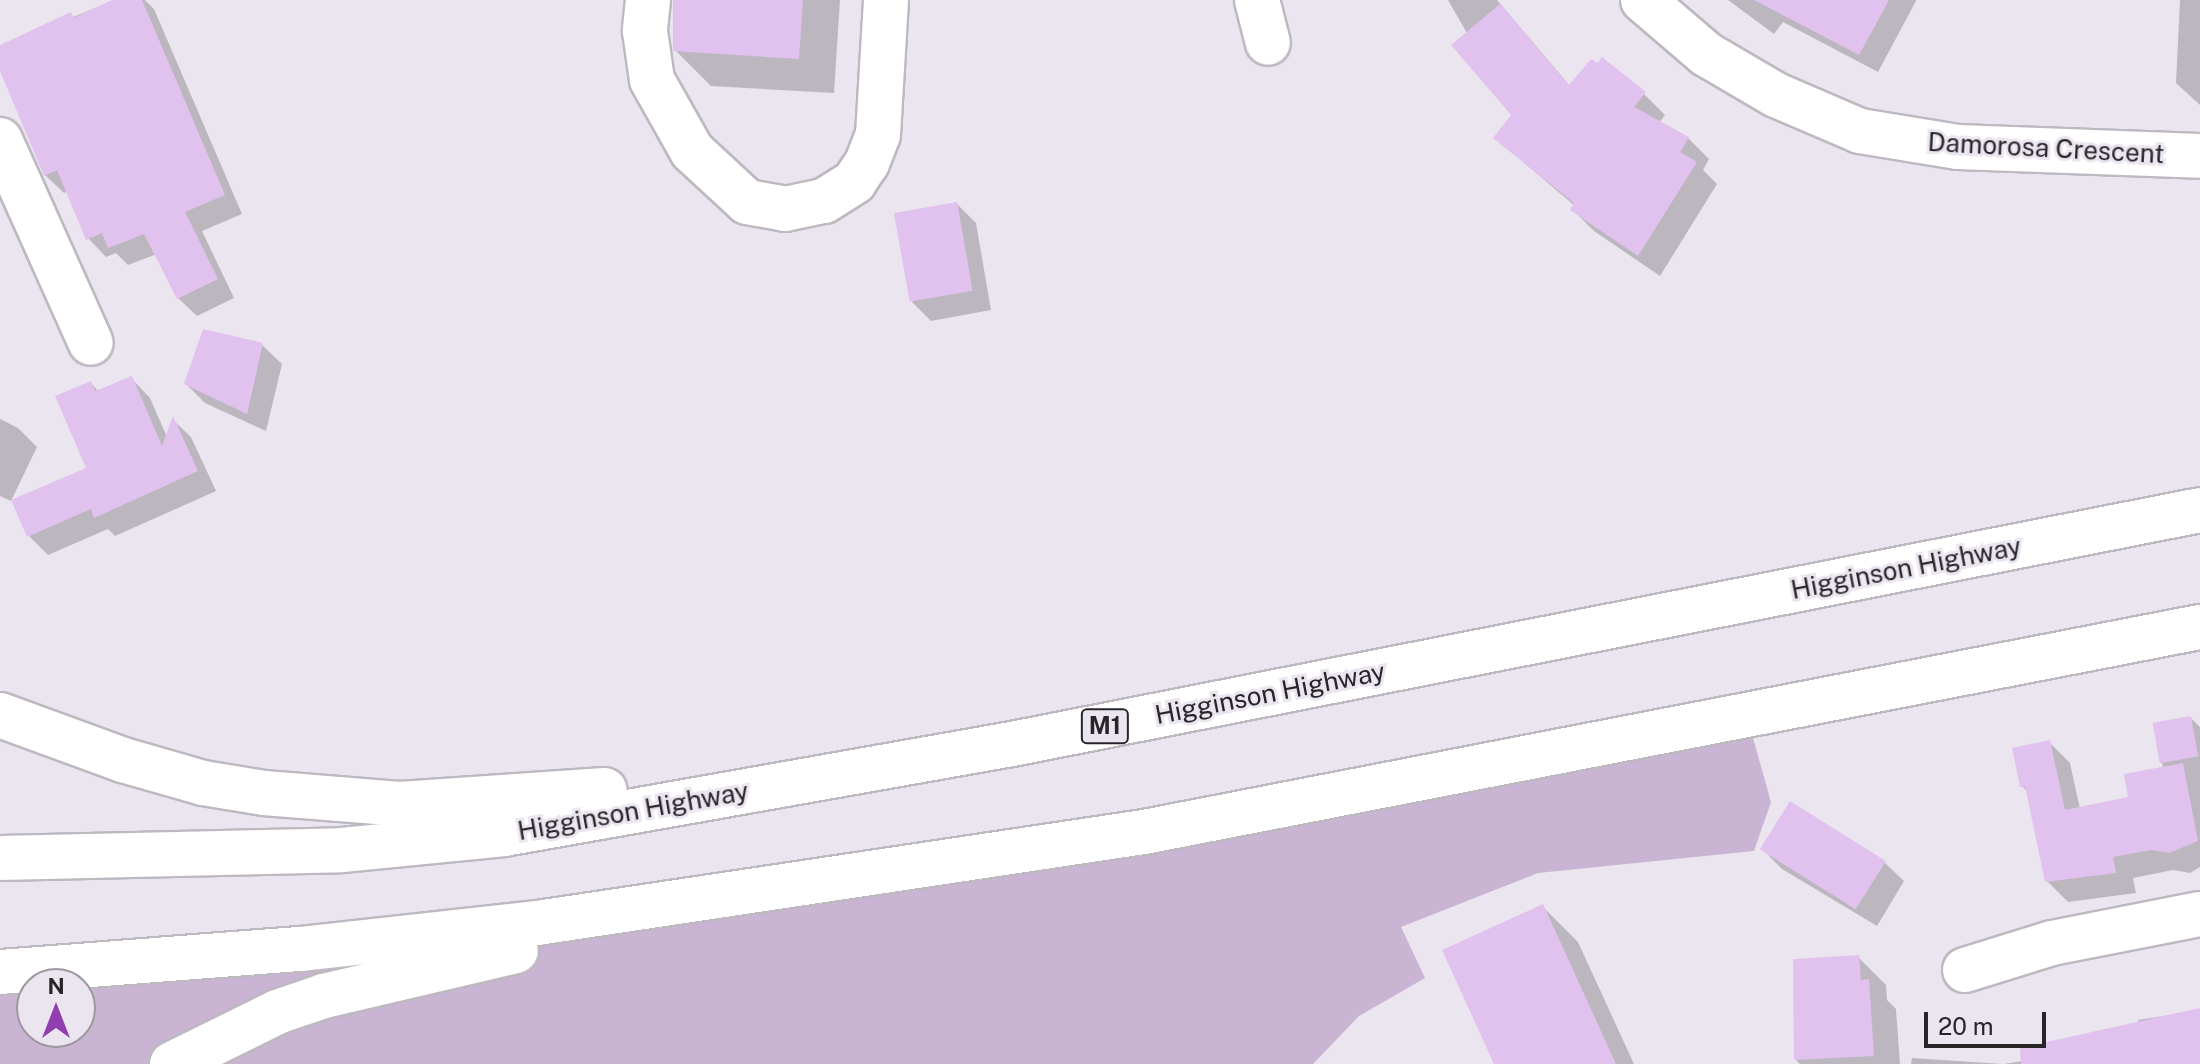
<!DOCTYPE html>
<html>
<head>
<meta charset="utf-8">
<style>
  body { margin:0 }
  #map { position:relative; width:2200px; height:1064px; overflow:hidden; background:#ebe5ef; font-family:"Public Sans",sans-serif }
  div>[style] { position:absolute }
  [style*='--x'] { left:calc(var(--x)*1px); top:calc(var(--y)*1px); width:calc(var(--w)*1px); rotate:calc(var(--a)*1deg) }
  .green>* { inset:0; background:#cab4d4 }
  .shadow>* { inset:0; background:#0003 }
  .building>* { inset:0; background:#e1c2ef; transform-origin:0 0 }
  .roads { filter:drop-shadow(2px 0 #beb8c1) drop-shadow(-2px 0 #beb8c1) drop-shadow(0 2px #beb8c1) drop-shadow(0 -2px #beb8c1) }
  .minor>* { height:44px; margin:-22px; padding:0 22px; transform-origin:22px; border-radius:22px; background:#fff }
  .highway>* { height:44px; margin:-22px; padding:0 22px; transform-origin:22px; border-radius:22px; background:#fff }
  span { translate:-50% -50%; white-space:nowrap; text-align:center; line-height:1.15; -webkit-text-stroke:6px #ebe5ef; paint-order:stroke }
  .shield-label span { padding:2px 6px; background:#ebe5ef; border:2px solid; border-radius:6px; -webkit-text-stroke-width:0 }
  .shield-label { font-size:24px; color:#282529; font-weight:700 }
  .street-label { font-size:26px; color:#282529 }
  .north { position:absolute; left:16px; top:968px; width:80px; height:80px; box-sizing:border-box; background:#ebe5ef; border:2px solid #9d98a0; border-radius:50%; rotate:0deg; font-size:22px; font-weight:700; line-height:32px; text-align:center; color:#282529 }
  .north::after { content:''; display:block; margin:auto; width:28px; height:36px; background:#8f3faf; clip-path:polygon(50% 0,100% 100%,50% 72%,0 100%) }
  .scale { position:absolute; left:1924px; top:1012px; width:122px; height:36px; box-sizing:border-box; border:4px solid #282529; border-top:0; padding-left:10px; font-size:24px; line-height:28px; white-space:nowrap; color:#282529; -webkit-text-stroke:6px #ebe5ef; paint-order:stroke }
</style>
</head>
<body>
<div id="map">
  <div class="green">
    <i style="clip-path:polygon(evenodd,1748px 720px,1771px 802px,1754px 851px,1538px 873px,1401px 927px,1425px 978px,1359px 1016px,1313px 1064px,0 1064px,0 976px,55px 975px,1748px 720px,32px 984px,80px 984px,80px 1032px,32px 1032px,32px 984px)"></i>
  </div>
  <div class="shadow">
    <i style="clip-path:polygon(114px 0,145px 0,154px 9px,242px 214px,202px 231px,234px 298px,197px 316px,178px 298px,157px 254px,128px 265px,116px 253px,106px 257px,88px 238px,68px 191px,64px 193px,45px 175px,0 65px,0 48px)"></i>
    <i style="clip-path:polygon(674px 0,840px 0,834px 93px,711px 86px,675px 50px)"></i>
    <i style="clip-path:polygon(1448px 0,1497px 0,1570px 86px,1644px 94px,1665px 115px,1659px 123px,1688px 138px,1709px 159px,1703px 170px,1717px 184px,1660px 276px,1594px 231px,1573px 210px,1575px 206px,1495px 138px,1514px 115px)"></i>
    <i style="clip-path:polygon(1728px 0,1916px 0,1916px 1px,1878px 72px,1783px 22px,1774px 34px)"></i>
    <i style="clip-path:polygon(2180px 0,2200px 0,2200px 105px,2176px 83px)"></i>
    <i style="clip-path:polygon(957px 204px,976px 223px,991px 310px,931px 321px,912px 302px)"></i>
    <i style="clip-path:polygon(262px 345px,282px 364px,266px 431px,205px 403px,186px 384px)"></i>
    <i style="clip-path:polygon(131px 378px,150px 398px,167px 437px,173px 420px,191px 437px,216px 491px,115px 536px,108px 529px,48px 555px,29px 536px,14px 501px,89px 469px,91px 383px,99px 392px)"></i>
    <i style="clip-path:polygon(0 419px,18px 428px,37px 447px,11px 501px,0 496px)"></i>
    <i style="clip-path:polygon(2191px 718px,2200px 727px,2200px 867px,2190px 873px,2173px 870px,2133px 878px,2136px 893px,2068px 902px,2047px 881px,2029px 793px,2022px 786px,2049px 742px,2070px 763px,2080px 809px,2131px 799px,2163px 768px,2155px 724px)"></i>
    <i style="clip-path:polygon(1763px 850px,1884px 862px,1904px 881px,1877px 926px,1782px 869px)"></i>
    <i style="clip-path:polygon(1543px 907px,1578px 942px,1634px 1064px,1496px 1064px)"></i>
    <i style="clip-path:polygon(1858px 957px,1886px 985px,1887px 1000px,1896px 1009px,1900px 1064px,1800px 1064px,1796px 1060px)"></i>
    <i style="clip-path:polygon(2200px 1010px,2200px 1064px,2004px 1064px,2052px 1056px,2140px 1027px,2138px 1020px)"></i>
    <i style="clip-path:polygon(1912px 1058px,2003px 1064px,1911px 1064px)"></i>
  </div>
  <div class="building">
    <i style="clip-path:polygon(112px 0,142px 0,225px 195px,185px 212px,218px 279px,177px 299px,144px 234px,108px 248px,102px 233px,86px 240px,57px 170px,44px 176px,0 71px,0 45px,71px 12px,74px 18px)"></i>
    <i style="clip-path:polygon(673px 0,803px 0,799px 59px,673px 51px)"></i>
    <i style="clip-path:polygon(1754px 0,1889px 0,1859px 55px)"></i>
    <i style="clip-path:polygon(1500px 4px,1569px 85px,1591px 59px,1598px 63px,1602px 57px,1646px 92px,1634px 107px,1689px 137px,1680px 152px,1697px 162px,1638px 256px,1570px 210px,1574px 203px,1493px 138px,1511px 115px,1451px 45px)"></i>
    <i style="left:957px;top:202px;width:90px;height:64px;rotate:80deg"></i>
    <i style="clip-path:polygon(203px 329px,263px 343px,247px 414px,184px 384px)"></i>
    <i style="clip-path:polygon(132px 376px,162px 446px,173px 416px,198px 471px,94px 518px,91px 509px,27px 537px,11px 500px,86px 468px,55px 396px,91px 381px,95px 391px)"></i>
    <i style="left:2191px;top:716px;width:41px;height:39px;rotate:80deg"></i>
    <i style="clip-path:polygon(2050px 740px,2065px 810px,2128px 797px,2124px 774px,2183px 763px,2198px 841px,2169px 853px,2151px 850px,2113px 857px,2116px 873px,2045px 882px,2025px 786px,2020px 787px,2012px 748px)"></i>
    <i style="left:1790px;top:801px;width:113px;height:57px;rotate:32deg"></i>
    <i style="clip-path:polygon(1543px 904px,1616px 1064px,1494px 1064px,1442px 950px)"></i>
    <i style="clip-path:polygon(1859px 955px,1861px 980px,1869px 979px,1874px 1056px,1794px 1060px,1793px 959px)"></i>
    <i style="clip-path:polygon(2200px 1008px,2200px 1064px,2021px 1064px,2020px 1048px)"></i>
  </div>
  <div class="roads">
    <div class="minor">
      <i style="--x:648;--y:0;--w:31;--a:96"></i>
      <i style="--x:645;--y:31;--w:49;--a:81.9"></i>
      <i style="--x:652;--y:80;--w:81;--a:60.6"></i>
      <i style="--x:692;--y:151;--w:75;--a:42.8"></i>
      <i style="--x:747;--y:202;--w:39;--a:10"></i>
      <i style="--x:785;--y:209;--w:40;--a:-12"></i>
      <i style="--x:824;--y:201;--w:36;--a:-32"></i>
      <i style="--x:854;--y:182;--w:23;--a:-56"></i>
      <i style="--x:867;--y:163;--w:30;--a:-69"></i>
      <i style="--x:878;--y:135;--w:135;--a:-86.6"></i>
      <i style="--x:1257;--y:0;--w:44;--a:75.7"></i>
      <i style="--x:1643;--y:0;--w:83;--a:40.6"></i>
      <i style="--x:1706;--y:54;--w:81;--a:30.4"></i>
      <i style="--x:1776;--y:95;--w:91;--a:23.2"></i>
      <i style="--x:1860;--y:131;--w:99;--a:9.3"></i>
      <i style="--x:1958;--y:147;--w:242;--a:2.1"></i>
      <i style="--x:0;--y:140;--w:222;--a:65.9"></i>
      <i style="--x:1965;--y:970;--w:91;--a:-17.2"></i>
      <i style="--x:2052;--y:943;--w:151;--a:-11.1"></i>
    </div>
    <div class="highway">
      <i style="--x:0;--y:715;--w:131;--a:20.1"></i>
      <i style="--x:123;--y:760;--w:83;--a:16"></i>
      <i style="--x:203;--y:783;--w:62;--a:9.3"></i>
      <i style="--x:264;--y:793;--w:136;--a:4.6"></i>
      <i style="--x:400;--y:804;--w:205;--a:-3.9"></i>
      <i style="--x:0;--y:858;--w:342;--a:-1.3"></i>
      <i style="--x:342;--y:850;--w:163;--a:-5.6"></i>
      <i style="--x:504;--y:834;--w:516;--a:-10.05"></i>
      <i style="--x:1012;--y:744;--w:1211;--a:-11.14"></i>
      <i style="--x:0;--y:972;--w:302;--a:-4.4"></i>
      <i style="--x:301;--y:949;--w:237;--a:-6.3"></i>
      <i style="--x:537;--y:923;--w:614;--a:-8.53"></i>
      <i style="--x:1144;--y:832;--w:1076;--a:-10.99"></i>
      <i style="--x:172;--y:1064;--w:117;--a:-26.3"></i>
      <i style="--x:277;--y:1012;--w:50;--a:-18.8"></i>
      <i style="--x:324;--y:996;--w:197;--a:-13.2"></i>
    </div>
  </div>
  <div class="shield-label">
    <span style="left:1105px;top:726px">M1</span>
  </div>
  <div class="street-label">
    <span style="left:2046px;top:148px;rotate:3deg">Damorosa Crescent</span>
    <span style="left:1906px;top:568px;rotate:-11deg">Higginson Highway</span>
    <span style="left:1270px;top:693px;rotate:-11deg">Higginson Highway</span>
    <span style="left:633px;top:811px;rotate:-10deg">Higginson Highway</span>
  </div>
  <div class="north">N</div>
  <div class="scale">20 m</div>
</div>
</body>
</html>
